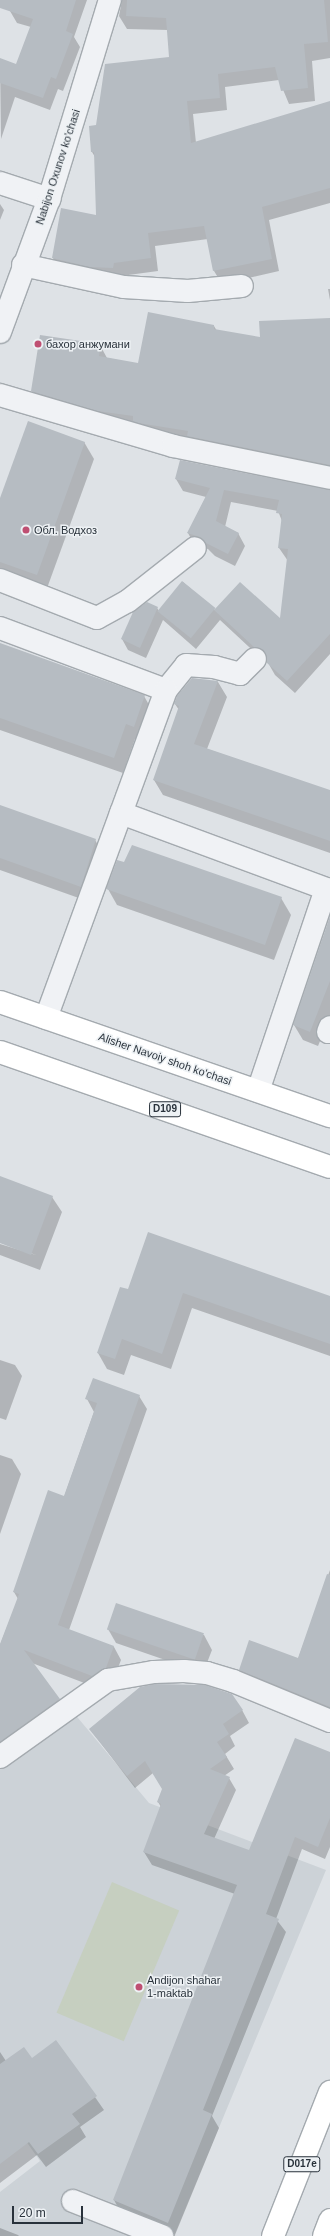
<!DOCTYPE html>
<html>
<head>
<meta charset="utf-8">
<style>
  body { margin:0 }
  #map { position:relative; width:330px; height:2236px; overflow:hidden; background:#dee2e6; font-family:Arial,sans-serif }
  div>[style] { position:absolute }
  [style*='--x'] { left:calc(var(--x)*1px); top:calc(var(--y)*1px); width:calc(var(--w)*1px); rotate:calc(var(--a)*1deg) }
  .built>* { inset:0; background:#ccd2d7 }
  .green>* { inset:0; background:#c6cfc0; transform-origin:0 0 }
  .shadow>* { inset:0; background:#0003 }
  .building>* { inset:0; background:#b6bcc2; transform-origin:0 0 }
  .roads { filter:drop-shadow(1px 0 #a4aaaf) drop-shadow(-1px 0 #a4aaaf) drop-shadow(0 1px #a4aaaf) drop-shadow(0 -1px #a4aaaf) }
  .minor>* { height:22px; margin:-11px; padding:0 11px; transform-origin:11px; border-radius:11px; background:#f0f2f5 }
  .major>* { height:22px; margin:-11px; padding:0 11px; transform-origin:11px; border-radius:11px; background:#fff }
  .dots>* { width:11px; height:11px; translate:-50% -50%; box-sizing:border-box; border:2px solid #edf1f4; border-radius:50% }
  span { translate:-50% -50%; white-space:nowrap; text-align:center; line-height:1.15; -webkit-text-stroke:3px #edf1f4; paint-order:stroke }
  .shield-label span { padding:1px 3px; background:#edf1f4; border:1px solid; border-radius:3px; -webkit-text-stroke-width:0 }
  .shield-label { font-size:10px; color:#29323b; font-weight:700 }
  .street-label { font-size:11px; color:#29323b }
  .poi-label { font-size:11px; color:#29323b }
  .left { translate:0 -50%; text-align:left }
  .scale { position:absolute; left:12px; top:2206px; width:71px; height:18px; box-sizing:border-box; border:2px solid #29323b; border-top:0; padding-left:5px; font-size:12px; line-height:14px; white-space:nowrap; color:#29323b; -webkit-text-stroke:3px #edf1f4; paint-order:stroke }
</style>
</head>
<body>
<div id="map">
  <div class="built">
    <i style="clip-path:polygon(73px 1712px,149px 1803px,326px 1870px,174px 2236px,0 2236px,0 2192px,40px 2161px,0 2104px,0 1769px)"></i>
  </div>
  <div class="green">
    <i style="left:112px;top:1882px;width:73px;height:142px;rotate:23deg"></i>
  </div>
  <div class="shadow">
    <i style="clip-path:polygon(14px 0,87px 0,74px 37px,80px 47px,63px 91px,58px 89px,50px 110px,15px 97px,1px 139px,0 59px,17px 65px,31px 27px,17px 23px,10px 11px)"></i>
    <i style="clip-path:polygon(122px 0,330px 0,330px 58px,312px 61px,315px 101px,289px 104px,279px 80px,225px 87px,227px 110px,193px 114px,196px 143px,330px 102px,330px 203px,269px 220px,279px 271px,222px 284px,214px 271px,208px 239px,155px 246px,158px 271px,121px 276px,60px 271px,53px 258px,62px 210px,97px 216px,95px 157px,92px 152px,90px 127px,97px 126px,170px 58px,168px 30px,127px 29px,119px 16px)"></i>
    <i style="clip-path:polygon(0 204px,4px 210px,0 220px)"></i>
    <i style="clip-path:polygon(328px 289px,330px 289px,330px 300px)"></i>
    <i style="clip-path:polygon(330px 319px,330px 476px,39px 404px,32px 391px,100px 345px,107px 358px,138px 364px,214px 326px,217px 331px,261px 338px)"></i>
    <i style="clip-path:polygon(84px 442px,94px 459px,46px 591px,0 574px,0 501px)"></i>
    <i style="clip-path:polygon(176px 479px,330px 490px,330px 654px,295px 693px,275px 675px,267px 661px,262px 659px,220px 620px,196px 649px,163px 620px,146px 658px,128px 650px,122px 639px,157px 608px,159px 611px,183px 582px,215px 610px,281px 620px,288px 561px,279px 548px,282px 521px,278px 511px,231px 502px,225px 527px,238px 533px,245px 546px,235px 566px,215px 556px,208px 549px,195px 546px,188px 533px,206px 497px,183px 491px)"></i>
    <i style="clip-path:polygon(0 644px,144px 696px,153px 712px,143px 742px,135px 739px,123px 773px,0 730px)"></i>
    <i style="clip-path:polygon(192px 679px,218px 682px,227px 697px,207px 749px,330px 791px,330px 853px,163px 795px,154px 780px,179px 710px,175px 704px)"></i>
    <i style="clip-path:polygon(0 806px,95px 840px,104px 855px,90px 902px,0 870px)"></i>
    <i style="clip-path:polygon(108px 889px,281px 898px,291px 915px,274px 960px,117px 905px)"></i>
    <i style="clip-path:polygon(330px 920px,330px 1017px,318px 1046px,303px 1040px,294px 1025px)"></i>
    <i style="clip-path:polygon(0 1177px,52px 1197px,62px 1212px,40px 1270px,0 1255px,0 1244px,36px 1255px,0 1242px)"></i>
    <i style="clip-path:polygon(128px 1290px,330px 1297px,330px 1356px,192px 1308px,171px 1369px,131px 1355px,124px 1375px,107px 1369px,98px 1353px)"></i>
    <i style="clip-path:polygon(0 1360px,15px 1365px,22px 1376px,6px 1420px,0 1418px)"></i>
    <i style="clip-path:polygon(139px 1396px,147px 1409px,69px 1630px,114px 1647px,121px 1660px,113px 1681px,100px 1689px,32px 1663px,67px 1713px,0 1760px,0 1645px,18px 1599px,14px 1592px,64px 1497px,94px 1412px,87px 1399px)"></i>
    <i style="clip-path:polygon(0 1455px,12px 1459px,21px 1474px,0 1534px)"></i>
    <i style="clip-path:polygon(330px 1570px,330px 1720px,249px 1686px,240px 1670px,298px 1659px)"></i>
    <i style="clip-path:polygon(108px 1629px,204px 1635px,212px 1650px,203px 1673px,116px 1643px)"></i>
    <i style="clip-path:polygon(184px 1685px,204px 1686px,242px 1710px,249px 1723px,230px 1736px,235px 1746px,225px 1754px,234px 1769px,224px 1776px,229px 1778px,236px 1790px,214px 1839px,249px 1852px,330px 1753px,330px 1847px,325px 1859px,302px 1849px,276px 1919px,286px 1932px,212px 2116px,219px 2128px,175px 2235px,121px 2213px,114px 2200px,235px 1894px,152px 1865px,144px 1852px,161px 1807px,158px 1802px,163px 1789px,153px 1773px,135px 1788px,90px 1729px,140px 1688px)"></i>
    <i style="clip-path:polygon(56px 2041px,104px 2110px,80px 2127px,86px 2137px,46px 2167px,37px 2155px,0 2183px,0 2052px,6px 2061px,32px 2060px)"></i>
    <i style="clip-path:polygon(0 2228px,18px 2235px,19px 2236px,0 2236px)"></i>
  </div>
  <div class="building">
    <i style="clip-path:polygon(0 0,76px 0,66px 31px,73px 34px,56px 79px,51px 77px,43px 98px,0 83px,0 58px,16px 64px,33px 19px,0 8px)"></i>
    <i style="clip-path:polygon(127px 0,324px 0,328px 42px,304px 44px,308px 88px,281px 91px,275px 67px,218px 74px,220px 98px,187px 101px,191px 143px,330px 101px,330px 188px,262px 207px,272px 259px,213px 271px,204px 226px,148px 233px,151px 258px,114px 263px,113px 268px,90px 267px,52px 258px,61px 208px,96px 215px,94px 152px,91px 152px,89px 126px,96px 125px,105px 64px,169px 57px,166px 18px,126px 16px)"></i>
    <i style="clip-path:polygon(148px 312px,214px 325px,214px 329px,260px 337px,259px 321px,330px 318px,330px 465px,187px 436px,188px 431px,138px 423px,133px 421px,133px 416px,97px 411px,31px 391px,40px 335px,101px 344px,99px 356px,138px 363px)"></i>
    <i style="clip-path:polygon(28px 421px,85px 442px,37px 575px,0 562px,0 498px)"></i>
    <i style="clip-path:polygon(180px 460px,330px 490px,330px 634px,287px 681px,267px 663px,264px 650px,254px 647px,214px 610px,240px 582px,280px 618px,288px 549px,278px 548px,282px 514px,276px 513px,279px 500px,224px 490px,216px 521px,239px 533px,228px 554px,206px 543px,200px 537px,187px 533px,210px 488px,175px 479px)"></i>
    <i style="left:182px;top:581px;width:43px;height:39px;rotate:39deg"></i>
    <i style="clip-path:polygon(147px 602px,158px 607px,140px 648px,121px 639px,133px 612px)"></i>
    <i style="clip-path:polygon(0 643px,145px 695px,134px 727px,126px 724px,114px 758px,0 718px)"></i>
    <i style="clip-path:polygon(192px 678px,218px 681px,194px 744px,330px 790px,330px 841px,153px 780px,179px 706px,174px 704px,177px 696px)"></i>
    <i style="clip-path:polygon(0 805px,96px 839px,81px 887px,0 858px)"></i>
    <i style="clip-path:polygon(132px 845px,282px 897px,265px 945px,106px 889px,117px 860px,124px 862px)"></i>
    <i style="clip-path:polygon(330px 916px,330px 981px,310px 1032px,293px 1025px)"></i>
    <i style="clip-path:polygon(0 1176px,53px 1196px,31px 1255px,0 1243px)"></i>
    <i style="clip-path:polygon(148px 1232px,330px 1296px,330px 1344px,183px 1293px,162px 1354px,122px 1339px,115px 1359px,97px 1353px,120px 1287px,128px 1289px)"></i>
    <i style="clip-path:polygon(93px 1378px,140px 1395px,58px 1625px,114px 1646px,106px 1668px,92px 1676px,24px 1650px,60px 1699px,0 1742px,0 1644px,19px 1594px,13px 1592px,48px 1490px,64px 1496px,97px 1403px,85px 1399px)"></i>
    <i style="clip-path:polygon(327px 1574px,330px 1575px,330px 1707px,239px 1670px,249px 1640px,298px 1658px)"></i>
    <i style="left:116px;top:1603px;width:93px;height:28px;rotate:19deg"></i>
    <i style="clip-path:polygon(155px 1684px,205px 1685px,232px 1694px,243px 1710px,223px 1724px,229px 1734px,217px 1742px,227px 1757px,210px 1769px,230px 1777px,204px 1834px,249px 1850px,295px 1738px,330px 1752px,330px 1818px,318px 1847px,295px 1837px,266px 1914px,279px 1919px,203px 2110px,212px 2114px,168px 2223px,113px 2200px,237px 1885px,143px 1852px,161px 1804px,157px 1802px,162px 1789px,145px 1761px,127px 1776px,89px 1729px,140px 1687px)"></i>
    <i style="clip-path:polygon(56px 2040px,97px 2096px,72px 2114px,80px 2124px,38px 2154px,29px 2142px,0 2164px,0 2064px,24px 2047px,32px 2058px)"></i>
  </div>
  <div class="roads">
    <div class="minor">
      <i style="--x:0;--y:183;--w:52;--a:18.1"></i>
      <i style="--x:23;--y:265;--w:103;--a:12.3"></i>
      <i style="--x:124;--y:287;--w:64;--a:3.6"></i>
      <i style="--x:188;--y:291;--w:54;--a:-5.3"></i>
      <i style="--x:0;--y:332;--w:142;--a:-69.8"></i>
      <i style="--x:49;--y:199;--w:208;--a:-73"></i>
      <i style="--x:0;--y:395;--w:180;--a:16.4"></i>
      <i style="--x:173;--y:446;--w:160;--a:11.5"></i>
      <i style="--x:0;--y:580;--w:104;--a:21.4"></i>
      <i style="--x:97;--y:618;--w:35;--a:-29"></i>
      <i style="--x:128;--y:601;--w:85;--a:-38.3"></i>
      <i style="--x:0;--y:628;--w:177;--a:20.5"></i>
      <i style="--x:166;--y:690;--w:32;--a:-51"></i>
      <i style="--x:186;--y:665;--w:28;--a:4"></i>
      <i style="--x:214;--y:667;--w:27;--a:15"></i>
      <i style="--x:240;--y:674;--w:21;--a:-45"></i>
      <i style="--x:121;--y:813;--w:219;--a:20.3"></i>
      <i style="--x:326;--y:889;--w:213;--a:108.6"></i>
      <i style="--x:46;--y:1018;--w:349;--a:-69.9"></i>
      <i style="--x:328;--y:1032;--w:5;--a:-68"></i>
      <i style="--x:0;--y:1757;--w:133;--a:-35.5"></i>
      <i style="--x:108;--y:1680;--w:47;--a:-9.9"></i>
      <i style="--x:154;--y:1672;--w:30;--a:-2"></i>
      <i style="--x:184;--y:1671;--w:23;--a:5"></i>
      <i style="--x:207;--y:1673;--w:27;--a:17"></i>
      <i style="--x:233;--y:1681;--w:105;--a:22.4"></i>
      <i style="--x:73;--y:2201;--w:96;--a:21.5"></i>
    </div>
    <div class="major">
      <i style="--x:0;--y:1002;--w:349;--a:19.1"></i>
      <i style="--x:0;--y:1052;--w:349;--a:19.2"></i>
      <i style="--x:273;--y:2236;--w:155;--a:-68.4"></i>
      <i style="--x:324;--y:2236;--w:17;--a:-69"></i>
    </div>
  </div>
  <div class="dots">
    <i style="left:38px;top:344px;background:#bf4f72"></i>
    <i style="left:26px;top:530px;background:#bf4f72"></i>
    <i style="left:139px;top:1987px;background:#bf4f72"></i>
  </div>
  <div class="shield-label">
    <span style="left:165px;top:1109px">D109</span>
    <span style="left:302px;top:2164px">D017e</span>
  </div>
  <div class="street-label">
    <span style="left:58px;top:167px;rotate:-72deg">Nabijon Oxunov ko'chasi</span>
    <span style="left:165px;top:1059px;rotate:19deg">Alisher Navoiy shoh ko'chasi</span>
  </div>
  <div class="poi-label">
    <span class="left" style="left:46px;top:344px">бахор анжумани</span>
    <span class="left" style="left:34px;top:530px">Обл. Водхоз</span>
    <span class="left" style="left:147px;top:1987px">Andijon shahar<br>1-maktab</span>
  </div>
  <div class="scale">20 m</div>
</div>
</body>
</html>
